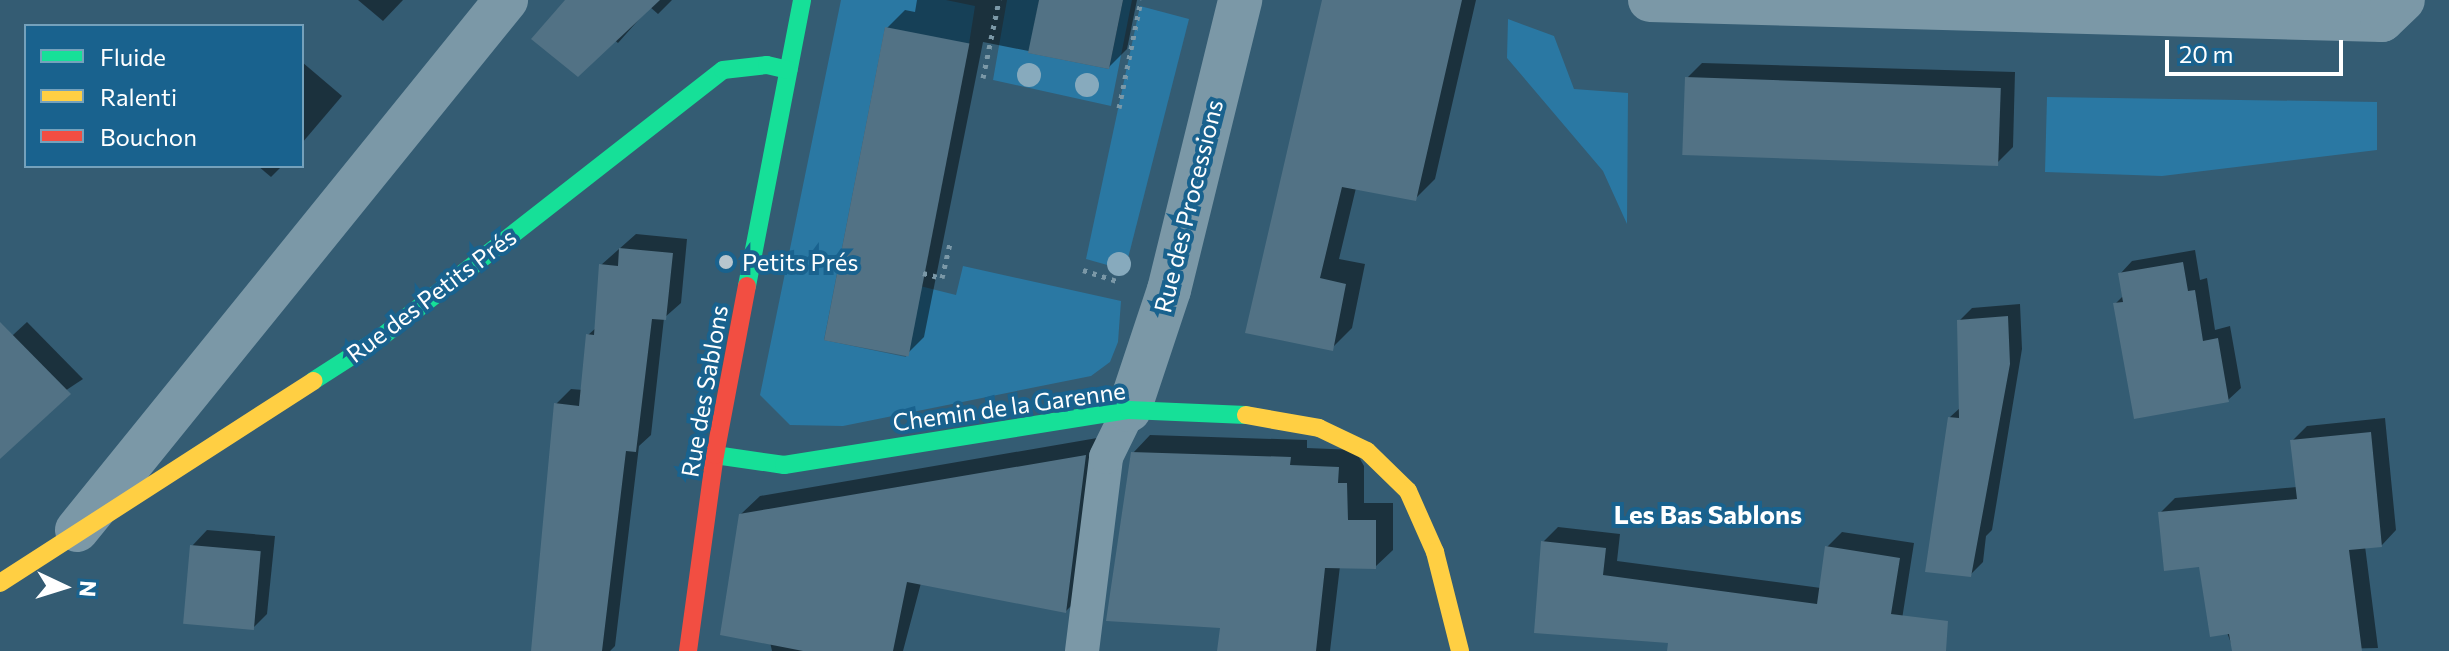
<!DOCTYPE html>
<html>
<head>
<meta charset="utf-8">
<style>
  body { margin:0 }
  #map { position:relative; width:2449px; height:651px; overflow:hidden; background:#345c73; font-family:Commissioner,sans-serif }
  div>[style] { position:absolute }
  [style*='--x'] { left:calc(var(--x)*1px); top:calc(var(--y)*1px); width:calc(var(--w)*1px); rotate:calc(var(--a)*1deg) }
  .green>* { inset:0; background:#2a78a3 }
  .shadow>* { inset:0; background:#0007 }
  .building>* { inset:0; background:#527285; transform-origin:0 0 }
  .path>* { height:5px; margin-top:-2.5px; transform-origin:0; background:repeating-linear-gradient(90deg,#7b98a7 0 4px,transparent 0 10px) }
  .lane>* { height:34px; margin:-17px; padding:0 17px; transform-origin:17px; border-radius:17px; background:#7b98a7 }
  .street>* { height:44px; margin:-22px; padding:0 22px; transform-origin:22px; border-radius:22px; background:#7b98a7 }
  .fast>* { height:18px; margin:-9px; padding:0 9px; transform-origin:9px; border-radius:9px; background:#16e098 }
  .slow>* { height:18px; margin:-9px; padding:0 9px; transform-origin:9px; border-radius:9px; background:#ffcf43 }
  .jam>* { height:18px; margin:-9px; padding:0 9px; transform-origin:9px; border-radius:9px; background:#f24e42 }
  .trees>* { width:24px; height:24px; margin:-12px; border-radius:50%; background:#87aabd }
  .dots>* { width:22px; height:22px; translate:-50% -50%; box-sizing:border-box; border:4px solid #19628e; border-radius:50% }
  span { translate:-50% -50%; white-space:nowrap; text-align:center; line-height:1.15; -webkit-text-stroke:8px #19628e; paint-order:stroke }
  .street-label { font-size:24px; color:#fff }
  .poi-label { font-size:24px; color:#fff }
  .left { translate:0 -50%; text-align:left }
  .neighbourhood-label { font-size:26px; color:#fff; font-weight:700 }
  .legend { position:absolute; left:24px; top:24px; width:280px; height:144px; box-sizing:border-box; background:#19628e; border:2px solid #75a1bb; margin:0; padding:10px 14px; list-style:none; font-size:24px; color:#fff }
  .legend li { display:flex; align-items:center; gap:16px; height:40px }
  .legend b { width:40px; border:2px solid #75a1bb }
  .north { position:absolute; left:24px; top:547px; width:80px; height:80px; -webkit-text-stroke:6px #19628e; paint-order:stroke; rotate:94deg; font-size:22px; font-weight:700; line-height:32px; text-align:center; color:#fff }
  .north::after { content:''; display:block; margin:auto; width:28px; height:36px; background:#fff; clip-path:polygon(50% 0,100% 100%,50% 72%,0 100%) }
  .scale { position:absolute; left:2165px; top:40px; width:178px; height:36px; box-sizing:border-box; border:4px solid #fff; border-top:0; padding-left:10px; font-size:24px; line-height:28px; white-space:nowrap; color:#fff; -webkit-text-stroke:6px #19628e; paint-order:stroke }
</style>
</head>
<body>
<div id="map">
  <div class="green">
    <i style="clip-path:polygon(841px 0,946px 0,975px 6px,969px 44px,885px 28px,824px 340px,906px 357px,920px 286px,956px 295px,963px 266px,1121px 301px,1118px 342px,1110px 362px,1091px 376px,843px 426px,790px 425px,760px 395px)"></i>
    <i style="clip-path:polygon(1007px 0,1039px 0,1029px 53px,1109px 69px,1123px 0,1132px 0,1111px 106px,993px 80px)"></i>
    <i style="clip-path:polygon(1140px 6px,1189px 19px,1125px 270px,1086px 259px)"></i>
    <i style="clip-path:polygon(1508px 19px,1554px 36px,1574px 89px,1628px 93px,1627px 224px,1603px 171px,1507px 58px)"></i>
    <i style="clip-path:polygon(2047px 97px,2377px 102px,2377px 150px,2162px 176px,2045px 172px)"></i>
  </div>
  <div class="shadow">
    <i style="clip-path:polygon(358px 0,403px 0,383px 21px)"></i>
    <i style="clip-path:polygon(568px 0,672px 0,658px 14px,650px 7px,618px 43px)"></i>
    <i style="clip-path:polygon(917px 0,1137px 0,1127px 49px,1109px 67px,983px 42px,924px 337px,906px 355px,887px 28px,905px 10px,915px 12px)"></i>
    <i style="clip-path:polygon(1324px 0,1476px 0,1435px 179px,1415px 199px,1356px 188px,1339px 259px,1365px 264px,1352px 328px,1332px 348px,1248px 331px)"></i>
    <i style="clip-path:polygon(302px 62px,342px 96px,302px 143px)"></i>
    <i style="clip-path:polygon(1702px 63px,2015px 72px,2013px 147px,1998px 162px,1687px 78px)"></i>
    <i style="clip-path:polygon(258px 166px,282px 166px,271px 177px)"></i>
    <i style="clip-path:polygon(636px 234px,687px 239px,681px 303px,664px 318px,651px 435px,639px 446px,615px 646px,610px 651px,533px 651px,556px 404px,571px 389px,583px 390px,588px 335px,597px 327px,601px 265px)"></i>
    <i style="clip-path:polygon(2195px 250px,2200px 280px,2207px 278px,2215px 330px,2230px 326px,2241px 388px,2228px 400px,2115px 304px,2124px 295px,2120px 274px,2132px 261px)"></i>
    <i style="clip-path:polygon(2020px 304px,2022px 349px,1992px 530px,1986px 536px,1983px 562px,1970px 575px,1950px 417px,1961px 407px,1959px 321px,1972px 308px)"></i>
    <i style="clip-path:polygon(27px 322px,83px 379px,0 434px,0 347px)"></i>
    <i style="clip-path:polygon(2385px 418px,2396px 530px,2382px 545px,2365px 546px,2378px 648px,2234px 651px,2201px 564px,2160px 513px,2175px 498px,2297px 487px,2292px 441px,2307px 426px)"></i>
    <i style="clip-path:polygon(1150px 435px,1307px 440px,1307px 448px,1355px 450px,1364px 466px,1364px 503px,1393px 503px,1393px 550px,1375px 567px,1340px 566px,1330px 651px,1245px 651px,1222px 626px,1133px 453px)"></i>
    <i style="clip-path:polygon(1103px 437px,1084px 593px,1066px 611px,921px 583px,903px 651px,772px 651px,741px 514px,760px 496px)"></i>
    <i style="clip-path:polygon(1558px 527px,1620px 534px,1617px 561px,1821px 588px,1827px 547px,1842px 532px,1914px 543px,1897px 651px,1669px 651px,1670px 642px,1543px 542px)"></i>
    <i style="clip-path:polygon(207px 530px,275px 536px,267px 614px,252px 629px,192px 546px)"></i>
  </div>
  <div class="building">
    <i style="clip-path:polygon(565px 0,660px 0,578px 77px,531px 39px)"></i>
    <i style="clip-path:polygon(1039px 0,1123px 0,1109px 69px,1028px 53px)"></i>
    <i style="clip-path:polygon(1322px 0,1462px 0,1416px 201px,1342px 187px,1320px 278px,1346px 284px,1333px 351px,1245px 333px)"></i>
    <i style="left:885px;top:27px;width:86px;height:319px;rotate:11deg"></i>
    <i style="left:1685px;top:77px;width:316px;height:78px;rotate:2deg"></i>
    <i style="clip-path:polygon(619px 248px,673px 253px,666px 320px,652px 319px,636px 452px,626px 451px,602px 651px,531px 651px,554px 403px,579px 406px,586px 334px,594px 335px,599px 264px,618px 266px)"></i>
    <i style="clip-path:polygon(2183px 262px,2188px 291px,2195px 290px,2203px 341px,2218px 338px,2229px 402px,2134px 419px,2113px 303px,2123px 302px,2118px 273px)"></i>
    <i style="clip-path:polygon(2008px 316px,2010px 364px,1971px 577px,1925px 572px,1948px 417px,1959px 418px,1957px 320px)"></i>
    <i style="clip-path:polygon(0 322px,71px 394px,0 459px)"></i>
    <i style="clip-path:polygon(2371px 432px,2382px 547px,2349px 550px,2362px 651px,2232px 651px,2229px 634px,2210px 637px,2199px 567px,2164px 571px,2158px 512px,2297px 499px,2290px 440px)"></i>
    <i style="clip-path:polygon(1131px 452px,1291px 457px,1290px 465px,1339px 467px,1338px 483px,1347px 483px,1348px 520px,1376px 520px,1376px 569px,1325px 568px,1316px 651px,1217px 651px,1220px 628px,1106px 621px)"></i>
    <i style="clip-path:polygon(1086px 455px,1066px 613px,907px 582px,893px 651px,803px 651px,720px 635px,739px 514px)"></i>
    <i style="clip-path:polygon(1541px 541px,1606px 548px,1603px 575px,1817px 604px,1825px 546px,1900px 558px,1891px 614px,1948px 621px,1946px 651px,1667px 651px,1668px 643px,1534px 633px)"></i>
    <i style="left:190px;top:545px;width:71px;height:79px;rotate:5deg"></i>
  </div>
  <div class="path">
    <i style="--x:983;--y:78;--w:80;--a:-78.4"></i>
    <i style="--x:1119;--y:108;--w:110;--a:-78.5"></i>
    <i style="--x:1083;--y:270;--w:36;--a:18"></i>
    <i style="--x:923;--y:273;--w:20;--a:15"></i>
    <i style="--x:942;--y:278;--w:35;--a:-77"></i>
  </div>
  <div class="lane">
    <i style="--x:1082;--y:651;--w:195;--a:-82.9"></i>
    <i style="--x:1106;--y:457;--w:52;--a:-63.9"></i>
  </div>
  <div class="street">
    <i style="--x:1650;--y:0;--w:732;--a:1.57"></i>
    <i style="--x:2382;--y:20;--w:29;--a:-44"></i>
    <i style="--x:1129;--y:410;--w:126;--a:-71.6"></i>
    <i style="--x:1169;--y:290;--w:299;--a:-76.2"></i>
    <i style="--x:77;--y:530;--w:682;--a:-51.01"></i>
  </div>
  <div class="fast">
    <i style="--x:747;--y:286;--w:291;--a:-79.1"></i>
    <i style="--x:313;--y:381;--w:80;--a:-32.7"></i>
    <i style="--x:380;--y:338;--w:435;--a:-38"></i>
    <i style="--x:723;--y:70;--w:44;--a:-6.5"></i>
    <i style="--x:767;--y:65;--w:22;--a:13"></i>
    <i style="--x:715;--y:455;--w:70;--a:8.2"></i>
    <i style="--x:784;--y:465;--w:349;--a:-9.1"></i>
    <i style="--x:1129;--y:410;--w:117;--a:2.4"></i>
  </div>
  <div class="slow">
    <i style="--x:1246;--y:415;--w:74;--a:10.1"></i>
    <i style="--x:1319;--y:428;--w:53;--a:25.6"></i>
    <i style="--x:1367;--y:451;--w:57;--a:44.3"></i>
    <i style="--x:1408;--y:491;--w:67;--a:66.1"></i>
    <i style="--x:1435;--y:552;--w:102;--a:75.8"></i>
    <i style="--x:0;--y:583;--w:373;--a:-32.8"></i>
  </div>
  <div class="jam">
    <i style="--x:688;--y:651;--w:198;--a:-82.2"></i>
    <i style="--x:715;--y:455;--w:172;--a:-79.3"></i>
  </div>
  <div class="trees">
    <i style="left:1029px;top:75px"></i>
    <i style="left:1087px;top:85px"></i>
    <i style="left:1119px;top:264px"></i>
  </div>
  <div class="dots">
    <i style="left:726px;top:262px;background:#b8c6ce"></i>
  </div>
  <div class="street-label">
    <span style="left:1188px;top:206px;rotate:-76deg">Rue des Processions</span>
    <span style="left:431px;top:295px;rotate:-37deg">Rue des Petits Prés</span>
    <span style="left:704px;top:391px;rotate:-80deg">Rue des Sablons</span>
    <span style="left:1009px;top:406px;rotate:-8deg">Chemin de la Garenne</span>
  </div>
  <div class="poi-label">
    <span class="left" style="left:742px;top:262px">Petits Prés</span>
  </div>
  <div class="neighbourhood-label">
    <span style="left:1708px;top:514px">Les Bas Sablons</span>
  </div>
  <ul class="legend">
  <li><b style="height:10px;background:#16e098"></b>Fluide</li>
  <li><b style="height:10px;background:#ffcf43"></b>Ralenti</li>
  <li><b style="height:10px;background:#f24e42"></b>Bouchon</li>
  </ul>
  <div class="north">N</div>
  <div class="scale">20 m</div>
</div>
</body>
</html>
